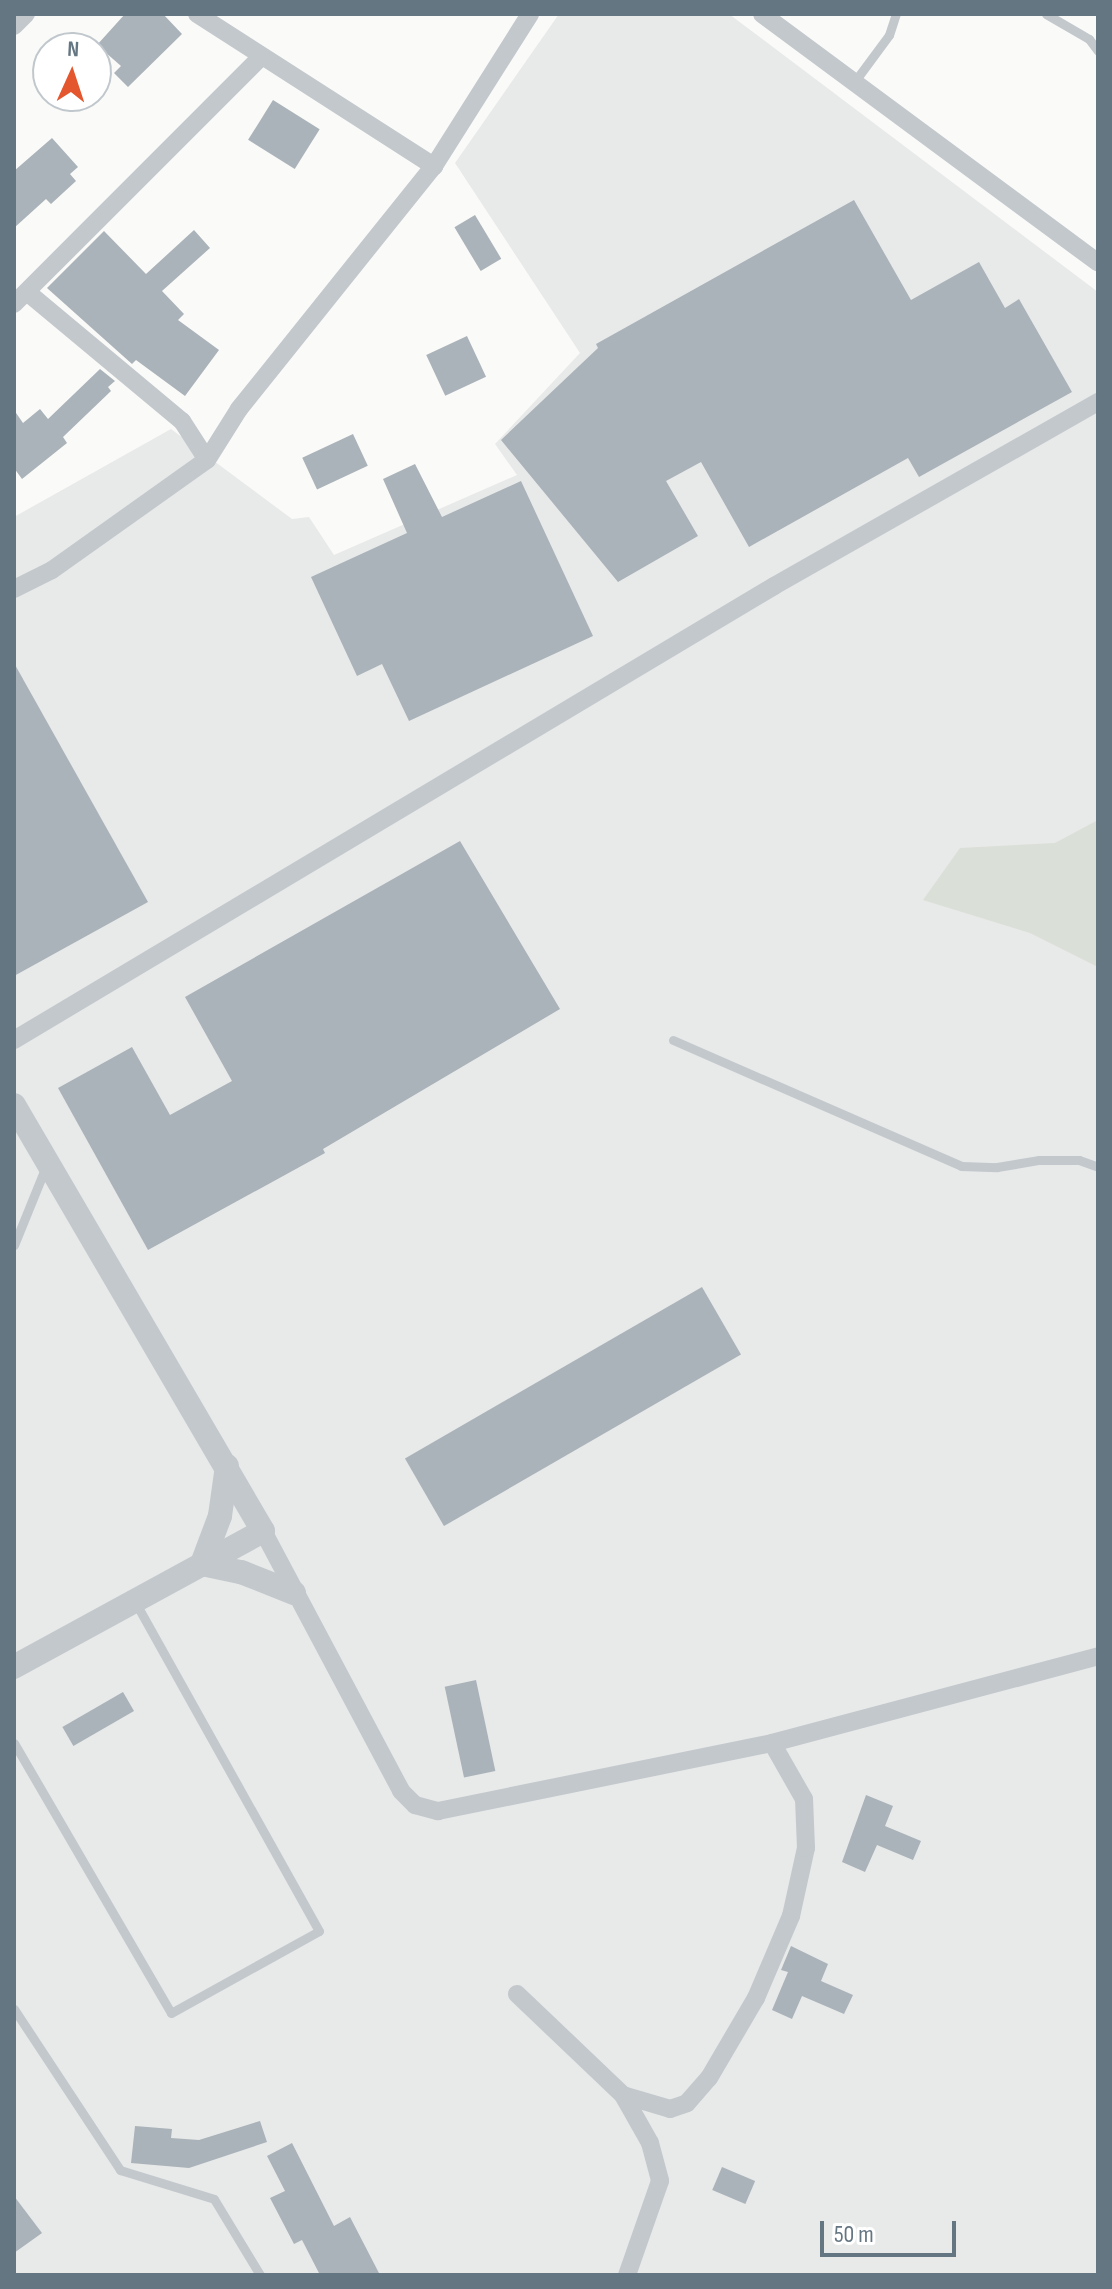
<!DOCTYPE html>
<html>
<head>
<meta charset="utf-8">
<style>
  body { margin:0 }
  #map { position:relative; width:1112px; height:2289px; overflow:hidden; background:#fafaf8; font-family:"Sofia Sans Condensed",sans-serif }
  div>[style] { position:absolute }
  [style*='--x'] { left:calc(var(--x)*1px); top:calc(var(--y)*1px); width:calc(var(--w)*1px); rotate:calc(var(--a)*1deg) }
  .built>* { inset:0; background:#e8e9e9 }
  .green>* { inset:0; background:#dadfd7 }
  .building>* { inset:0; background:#aab3b9; transform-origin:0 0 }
  .service>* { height:9px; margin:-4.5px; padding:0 4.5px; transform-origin:4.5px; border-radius:4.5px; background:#c3c8cc }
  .minor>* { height:18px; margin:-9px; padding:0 9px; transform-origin:9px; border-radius:9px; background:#c3c8cc }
  .tertiary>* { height:24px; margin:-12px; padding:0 12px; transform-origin:12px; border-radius:12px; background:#c3c8cc }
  span { translate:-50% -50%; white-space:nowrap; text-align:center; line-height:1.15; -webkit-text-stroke:8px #fff; paint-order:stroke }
  .frame { position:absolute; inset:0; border:16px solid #657683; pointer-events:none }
  .north { position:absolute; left:32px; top:32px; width:80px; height:80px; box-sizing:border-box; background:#fff; border:2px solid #c1c8cd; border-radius:50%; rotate:3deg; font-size:22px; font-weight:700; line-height:32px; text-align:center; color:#657683 }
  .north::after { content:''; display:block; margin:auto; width:28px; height:36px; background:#e4572e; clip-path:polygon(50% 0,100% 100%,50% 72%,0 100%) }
  .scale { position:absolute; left:820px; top:2221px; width:136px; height:36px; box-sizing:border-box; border:4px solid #657683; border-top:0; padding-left:10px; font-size:24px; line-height:28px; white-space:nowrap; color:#657683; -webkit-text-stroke:6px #fff; paint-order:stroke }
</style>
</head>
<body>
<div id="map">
  <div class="built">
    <i style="clip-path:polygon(559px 14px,729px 14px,1098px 292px,1098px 2275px,14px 2275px,14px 517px,171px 429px,292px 519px,309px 517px,334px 555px,517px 475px,495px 444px,580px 353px,455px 163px)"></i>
  </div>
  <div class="green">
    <i style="clip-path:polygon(1098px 820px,1098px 967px,1030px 933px,923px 900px,960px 848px,1055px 843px)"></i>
  </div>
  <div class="building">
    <i style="clip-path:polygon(125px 14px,163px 14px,182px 34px,128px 87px,114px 73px,121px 66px,97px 45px)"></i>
    <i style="left:273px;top:100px;width:55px;height:47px;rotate:32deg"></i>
    <i style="clip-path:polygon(52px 138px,78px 167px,70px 174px,76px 181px,51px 204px,46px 199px,14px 228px,14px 171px)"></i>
    <i style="clip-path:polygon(854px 200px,911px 300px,979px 262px,1005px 308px,1019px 299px,1072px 392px,919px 477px,908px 458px,749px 547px,701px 462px,666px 481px,698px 536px,618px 582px,501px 440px,598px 348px,596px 344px)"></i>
    <i style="left:475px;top:215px;width:51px;height:24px;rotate:59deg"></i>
    <i style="clip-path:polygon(194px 230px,210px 248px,162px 291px,184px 314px,178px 320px,219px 350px,185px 396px,136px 360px,132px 364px,47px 288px,104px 231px,146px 274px)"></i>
    <i style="left:467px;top:336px;width:45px;height:45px;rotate:65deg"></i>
    <i style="clip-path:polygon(100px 369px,115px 381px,108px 387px,111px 391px,63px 437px,67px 443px,22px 479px,14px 468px,14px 410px,23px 423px,40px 409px,48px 419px)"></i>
    <i style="left:353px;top:434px;width:35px;height:56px;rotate:65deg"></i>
    <i style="clip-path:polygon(415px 464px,442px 517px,521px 481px,593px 636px,409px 721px,382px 664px,357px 676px,311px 577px,407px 533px,383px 479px)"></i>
    <i style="clip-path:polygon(14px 663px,148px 902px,14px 976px)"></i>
    <i style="clip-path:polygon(460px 841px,560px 1009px,323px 1149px,325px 1153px,148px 1250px,58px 1088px,132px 1047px,170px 1115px,232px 1081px,185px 997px)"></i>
    <i style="left:702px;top:1287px;width:78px;height:343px;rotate:60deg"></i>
    <i style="left:476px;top:1680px;width:93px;height:32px;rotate:78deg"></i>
    <i style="left:123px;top:1692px;width:22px;height:70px;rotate:60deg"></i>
    <i style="clip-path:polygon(866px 1795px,893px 1806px,885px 1826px,921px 1841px,913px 1860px,877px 1845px,865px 1872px,842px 1862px)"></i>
    <i style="clip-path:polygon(791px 1946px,828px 1964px,821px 1981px,853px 1995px,844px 2014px,802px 1996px,792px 2019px,772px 2010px,788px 1972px,781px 1970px)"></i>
    <i style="clip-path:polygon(260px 2121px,267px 2142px,189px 2168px,131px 2163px,135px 2126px,172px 2129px,171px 2138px,199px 2140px)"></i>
    <i style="clip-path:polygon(292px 2143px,334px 2226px,350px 2217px,380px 2275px,320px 2275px,302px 2240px,294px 2244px,270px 2198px,285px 2191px,267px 2156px)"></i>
    <i style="left:722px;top:2167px;width:36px;height:25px;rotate:23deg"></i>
    <i style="clip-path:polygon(14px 2196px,42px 2233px,14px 2253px)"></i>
  </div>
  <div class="service">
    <i style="--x:1046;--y:14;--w:50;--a:30.2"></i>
    <i style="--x:1089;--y:39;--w:15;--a:53"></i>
    <i style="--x:855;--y:81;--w:57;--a:-53.5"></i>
    <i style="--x:889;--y:35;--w:22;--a:-72"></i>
    <i style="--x:673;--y:1040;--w:314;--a:23.6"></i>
    <i style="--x:961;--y:1166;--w:36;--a:2"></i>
    <i style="--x:997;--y:1167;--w:43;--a:-9.5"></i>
    <i style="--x:1039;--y:1160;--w:40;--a:0"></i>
    <i style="--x:1079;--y:1160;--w:20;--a:20"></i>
    <i style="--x:14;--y:1245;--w:85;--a:-67.9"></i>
    <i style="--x:14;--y:1743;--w:312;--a:59.8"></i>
    <i style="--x:171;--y:2013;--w:169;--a:-29"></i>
    <i style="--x:319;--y:1931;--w:376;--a:-119.2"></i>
    <i style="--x:14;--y:2009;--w:193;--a:56.6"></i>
    <i style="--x:120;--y:2170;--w:98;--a:17.1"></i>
    <i style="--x:214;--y:2199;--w:89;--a:58.8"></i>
  </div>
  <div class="minor">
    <i style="--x:197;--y:14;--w:282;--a:32.7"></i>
    <i style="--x:762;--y:14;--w:418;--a:36.5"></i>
    <i style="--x:14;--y:26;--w:17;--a:-45"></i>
    <i style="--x:27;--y:292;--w:202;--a:39.8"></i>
    <i style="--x:182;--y:421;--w:46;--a:57.3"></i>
    <i style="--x:207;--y:460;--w:60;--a:-57.9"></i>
    <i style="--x:239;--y:409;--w:312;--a:-51.3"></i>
    <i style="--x:434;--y:166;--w:180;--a:-57.7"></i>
    <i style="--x:14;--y:304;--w:349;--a:-45"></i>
    <i style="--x:14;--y:589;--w:42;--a:-26.6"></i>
    <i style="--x:52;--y:570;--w:190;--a:-35.4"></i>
    <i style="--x:14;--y:1040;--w:885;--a:-30.85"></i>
    <i style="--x:774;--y:586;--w:373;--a:-29.6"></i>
    <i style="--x:263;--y:1531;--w:294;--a:62"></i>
    <i style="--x:401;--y:1791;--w:20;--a:45"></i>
    <i style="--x:415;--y:1805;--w:24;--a:15"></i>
    <i style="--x:438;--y:1811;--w:341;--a:-11.5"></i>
    <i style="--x:772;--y:1743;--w:337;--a:-14.9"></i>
    <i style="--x:517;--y:1994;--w:146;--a:43.6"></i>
    <i style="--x:623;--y:2095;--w:55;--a:60.6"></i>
    <i style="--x:650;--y:2143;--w:39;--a:75"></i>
    <i style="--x:660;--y:2181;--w:100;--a:109.3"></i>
    <i style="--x:623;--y:2095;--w:49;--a:16.6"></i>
    <i style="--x:670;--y:2109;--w:18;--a:-19"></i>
    <i style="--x:687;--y:2103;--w:33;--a:-49"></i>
    <i style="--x:709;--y:2078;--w:93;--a:-59.6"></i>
    <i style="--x:756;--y:1998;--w:89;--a:-66.9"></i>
    <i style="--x:791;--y:1916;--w:70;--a:-77.6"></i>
    <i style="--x:806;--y:1848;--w:49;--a:-92.3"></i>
    <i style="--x:804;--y:1799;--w:64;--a:-119.7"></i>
  </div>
  <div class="tertiary">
    <i style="--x:14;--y:1105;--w:493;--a:59.7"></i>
    <i style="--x:263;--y:1531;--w:284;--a:151.4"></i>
    <i style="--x:227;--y:1466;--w:50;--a:98"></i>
    <i style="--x:220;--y:1516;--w:51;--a:110.6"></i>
    <i style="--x:202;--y:1564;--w:40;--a:12"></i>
    <i style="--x:241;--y:1572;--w:57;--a:21.6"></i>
  </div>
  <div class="frame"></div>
  <div class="north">N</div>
  <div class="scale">50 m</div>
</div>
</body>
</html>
